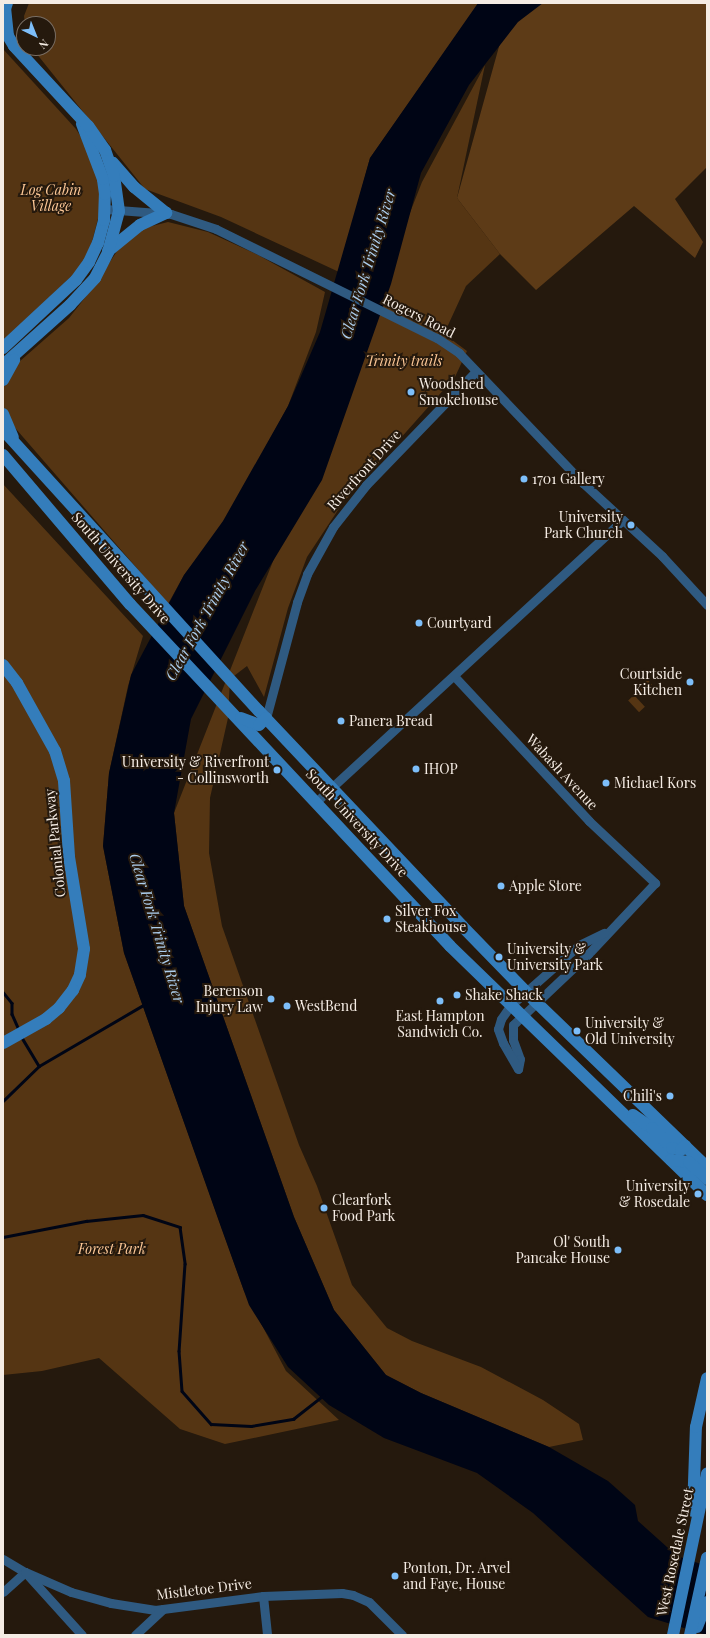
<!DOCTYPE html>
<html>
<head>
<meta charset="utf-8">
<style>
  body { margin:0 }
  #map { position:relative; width:710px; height:1638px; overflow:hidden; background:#25190d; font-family:"Playfair Display",serif }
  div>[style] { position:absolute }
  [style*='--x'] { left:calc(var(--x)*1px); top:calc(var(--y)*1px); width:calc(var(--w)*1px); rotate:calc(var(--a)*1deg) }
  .green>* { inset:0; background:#553513; transform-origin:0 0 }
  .forest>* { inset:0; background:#5d3b17 }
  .water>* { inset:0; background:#000515 }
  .stream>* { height:2.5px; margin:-1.25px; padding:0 1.25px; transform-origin:1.25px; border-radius:1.25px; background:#000515 }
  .street>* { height:9px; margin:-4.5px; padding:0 4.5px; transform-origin:4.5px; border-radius:4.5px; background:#2f5a81 }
  .secondary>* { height:12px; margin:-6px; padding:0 6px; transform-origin:6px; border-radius:6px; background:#347dbb }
  .dots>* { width:11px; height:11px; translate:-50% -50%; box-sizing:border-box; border:2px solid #25190d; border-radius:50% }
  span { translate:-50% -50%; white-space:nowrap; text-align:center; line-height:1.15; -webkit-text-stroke:4px #25190d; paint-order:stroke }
  .park-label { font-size:14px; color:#fcc796; font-style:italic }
  .street-label { font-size:14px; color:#f5ece4 }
  .poi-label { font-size:14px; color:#f5ece4 }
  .left { translate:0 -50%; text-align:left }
  .right { translate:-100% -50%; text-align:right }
  .water-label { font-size:15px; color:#acceee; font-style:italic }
  .frame { position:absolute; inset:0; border:4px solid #f5ece4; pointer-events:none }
  .north { position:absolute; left:16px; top:16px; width:40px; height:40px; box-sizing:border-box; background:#25190d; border:1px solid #786d63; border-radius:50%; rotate:137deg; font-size:11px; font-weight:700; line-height:16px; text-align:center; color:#f5ece4 }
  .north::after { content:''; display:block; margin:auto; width:14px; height:18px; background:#7dbef9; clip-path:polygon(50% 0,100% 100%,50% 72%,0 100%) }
</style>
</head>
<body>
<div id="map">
  <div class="green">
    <i style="clip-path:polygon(29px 3px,479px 3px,370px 158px,339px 272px,221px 217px,145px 189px,32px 48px,48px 48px,48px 24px,25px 24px,24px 16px)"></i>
    <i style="clip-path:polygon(3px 49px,76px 129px,89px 150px,98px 170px,101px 207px,91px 246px,79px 269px,3px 341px)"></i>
    <i style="clip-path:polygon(485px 65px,457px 198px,500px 254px,466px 286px,444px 334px,467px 351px,455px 377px,342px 504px,307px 557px,288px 608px,264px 697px,247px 666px,230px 679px,228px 718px,210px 798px,209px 853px,222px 926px,299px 1145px,317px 1186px,352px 1285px,387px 1328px,412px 1341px,481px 1367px,543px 1400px,579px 1424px,583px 1440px,549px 1447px,421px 1393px,386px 1375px,334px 1310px,294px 1217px,184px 906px,174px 813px,422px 182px)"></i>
    <i style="clip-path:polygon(168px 222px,208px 232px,258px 255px,325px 292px,316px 332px,288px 406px,225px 522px,184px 575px,168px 604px,3px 414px,3px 376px,69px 318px,95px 285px,119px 248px,144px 228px)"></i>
    <i style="clip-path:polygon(3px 484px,143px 636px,128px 686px,109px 773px,103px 846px,124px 953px,244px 1291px,286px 1371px,339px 1420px,225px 1444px,180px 1429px,99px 1358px,42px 1371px,3px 1375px)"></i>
    <i style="left:648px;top:680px;width:8px;height:16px;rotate:50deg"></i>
    <i style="left:634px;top:695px;width:16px;height:8px;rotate:47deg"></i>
  </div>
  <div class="forest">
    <i style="clip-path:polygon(527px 3px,707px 3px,707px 167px,675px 199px,703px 242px,695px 258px,634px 206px,536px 290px,500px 254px,457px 198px,508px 14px)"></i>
  </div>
  <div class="water">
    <i style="clip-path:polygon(478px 3px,543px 3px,518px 22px,469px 85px,421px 173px,391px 284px,322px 480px,255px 591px,191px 719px,174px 813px,184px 906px,294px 1217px,334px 1310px,386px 1375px,421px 1393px,549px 1447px,608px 1481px,635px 1505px,638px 1521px,677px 1556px,707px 1566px,707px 1635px,648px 1617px,533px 1513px,477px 1473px,384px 1438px,329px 1405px,288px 1367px,249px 1305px,222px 1230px,124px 953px,103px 846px,109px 773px,131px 675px,184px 575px,223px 521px,288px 406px,320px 332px,370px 158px)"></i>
  </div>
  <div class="stream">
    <i style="--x:3;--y:992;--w:14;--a:51"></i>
    <i style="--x:12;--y:1003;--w:11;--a:90"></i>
    <i style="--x:12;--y:1014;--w:17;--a:66"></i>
    <i style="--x:21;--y:1036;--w:35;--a:59"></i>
    <i style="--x:39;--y:1066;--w:123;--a:-30.3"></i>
    <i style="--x:3;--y:1101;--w:50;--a:-44.2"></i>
    <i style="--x:3;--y:1237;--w:85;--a:-10.9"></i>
    <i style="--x:86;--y:1221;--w:57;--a:-6"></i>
    <i style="--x:143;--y:1215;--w:39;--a:18"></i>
    <i style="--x:180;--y:1227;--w:37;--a:82"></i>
    <i style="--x:185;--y:1264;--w:87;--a:93.9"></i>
    <i style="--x:179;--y:1351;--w:40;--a:85.7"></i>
    <i style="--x:182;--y:1391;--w:44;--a:48.7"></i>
    <i style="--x:211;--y:1424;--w:40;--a:2.9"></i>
    <i style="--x:251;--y:1426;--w:43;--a:-9.5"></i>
    <i style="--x:293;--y:1419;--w:39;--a:-38"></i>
  </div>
  <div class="street">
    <i style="--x:105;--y:209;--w:66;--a:4.3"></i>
    <i style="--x:171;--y:214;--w:47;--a:18.4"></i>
    <i style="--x:216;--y:229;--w:246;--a:26.3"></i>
    <i style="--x:437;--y:338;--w:27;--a:34"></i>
    <i style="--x:459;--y:353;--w:180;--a:46.4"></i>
    <i style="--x:583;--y:483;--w:108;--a:42.7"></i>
    <i style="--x:662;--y:556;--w:67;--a:47.4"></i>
    <i style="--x:454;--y:676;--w:198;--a:47"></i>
    <i style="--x:589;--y:821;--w:91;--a:43.2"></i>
    <i style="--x:655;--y:883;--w:98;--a:133.3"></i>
    <i style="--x:588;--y:954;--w:103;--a:136.6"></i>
    <i style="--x:513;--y:1025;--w:15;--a:90"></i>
    <i style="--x:513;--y:1040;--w:20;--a:70"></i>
    <i style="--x:520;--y:1059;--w:10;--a:101"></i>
    <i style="--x:266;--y:718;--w:120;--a:-75"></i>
    <i style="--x:297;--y:602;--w:30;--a:-70"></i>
    <i style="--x:307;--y:574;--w:54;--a:-61"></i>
    <i style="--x:333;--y:527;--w:53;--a:-51.8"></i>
    <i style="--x:366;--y:485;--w:158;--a:-46"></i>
    <i style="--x:317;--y:801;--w:415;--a:-42.6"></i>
    <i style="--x:518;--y:1069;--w:30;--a:-120"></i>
    <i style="--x:503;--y:1043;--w:15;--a:-110"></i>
    <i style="--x:498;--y:1029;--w:10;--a:-73"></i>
    <i style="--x:501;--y:1019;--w:16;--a:-55"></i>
    <i style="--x:510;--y:1006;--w:92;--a:-41.5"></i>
    <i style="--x:579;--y:945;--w:28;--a:-26"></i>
    <i style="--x:3;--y:1559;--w:26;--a:31"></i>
    <i style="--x:25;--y:1572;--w:50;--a:23.5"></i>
    <i style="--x:71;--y:1592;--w:41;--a:15.4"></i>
    <i style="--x:111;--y:1603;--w:45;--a:9"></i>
    <i style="--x:155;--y:1610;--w:109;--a:-7.4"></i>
    <i style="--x:263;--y:1596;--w:79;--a:-2.2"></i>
    <i style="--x:342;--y:1593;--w:11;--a:10"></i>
    <i style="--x:353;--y:1595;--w:17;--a:24"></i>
    <i style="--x:369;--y:1602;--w:47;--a:45"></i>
    <i style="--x:3;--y:1592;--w:30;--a:-42"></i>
    <i style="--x:25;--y:1572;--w:85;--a:47.9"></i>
    <i style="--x:263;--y:1596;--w:39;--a:84"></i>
    <i style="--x:135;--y:1635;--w:38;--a:-43"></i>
  </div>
  <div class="secondary">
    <i style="--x:108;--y:251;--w:41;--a:-39.1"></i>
    <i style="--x:140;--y:225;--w:29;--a:-25"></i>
    <i style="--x:166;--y:213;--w:41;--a:-140.9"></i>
    <i style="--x:134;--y:187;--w:32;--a:-131"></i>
    <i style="--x:3;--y:348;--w:100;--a:-43"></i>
    <i style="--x:76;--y:280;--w:22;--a:-54"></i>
    <i style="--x:89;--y:262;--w:21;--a:-65"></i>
    <i style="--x:98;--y:243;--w:24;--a:-75"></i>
    <i style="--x:104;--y:220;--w:26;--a:-88"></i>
    <i style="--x:105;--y:194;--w:15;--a:-98"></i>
    <i style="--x:103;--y:179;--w:59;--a:-110.9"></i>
    <i style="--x:3;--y:365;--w:90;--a:-41.8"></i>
    <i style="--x:70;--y:305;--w:37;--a:-47"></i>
    <i style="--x:95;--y:278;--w:29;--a:-63"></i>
    <i style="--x:108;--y:252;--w:42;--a:-75"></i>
    <i style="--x:119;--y:211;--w:35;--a:-98"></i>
    <i style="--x:114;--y:176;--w:28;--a:-109"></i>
    <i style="--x:105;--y:150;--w:29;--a:-125"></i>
    <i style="--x:88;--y:126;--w:109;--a:-132.8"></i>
    <i style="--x:14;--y:46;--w:12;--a:-121"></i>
    <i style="--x:8;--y:36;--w:27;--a:-96"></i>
    <i style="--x:5;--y:9;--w:6;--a:-72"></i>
    <i style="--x:3;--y:380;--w:23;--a:-61"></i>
    <i style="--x:3;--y:414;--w:25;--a:67"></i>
    <i style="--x:3;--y:430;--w:380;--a:47.7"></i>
    <i style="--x:259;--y:711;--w:296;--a:46.6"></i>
    <i style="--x:462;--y:926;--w:107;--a:45.8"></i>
    <i style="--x:537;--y:1003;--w:236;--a:44"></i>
    <i style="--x:3;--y:455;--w:196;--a:49.6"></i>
    <i style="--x:130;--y:604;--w:468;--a:46.9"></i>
    <i style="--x:450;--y:946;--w:358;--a:44.1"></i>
    <i style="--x:3;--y:665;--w:23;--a:52"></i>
    <i style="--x:17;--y:683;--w:78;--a:60.8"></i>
    <i style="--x:55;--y:751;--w:31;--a:73"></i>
    <i style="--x:64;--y:781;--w:76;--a:86.2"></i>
    <i style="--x:69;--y:857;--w:93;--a:80.7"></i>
    <i style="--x:84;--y:949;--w:26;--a:99"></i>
    <i style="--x:80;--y:975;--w:17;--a:115"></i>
    <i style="--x:73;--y:990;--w:23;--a:128"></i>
    <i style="--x:59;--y:1008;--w:17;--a:140"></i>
    <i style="--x:46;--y:1019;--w:49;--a:150.8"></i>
    <i style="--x:241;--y:718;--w:19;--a:21"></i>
    <i style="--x:259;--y:725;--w:10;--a:-45"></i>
    <i style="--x:633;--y:1115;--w:23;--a:34"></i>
    <i style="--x:652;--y:1128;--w:28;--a:45"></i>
    <i style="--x:672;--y:1148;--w:9;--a:13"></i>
    <i style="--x:681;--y:1150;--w:6;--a:-45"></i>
    <i style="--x:671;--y:1160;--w:18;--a:6"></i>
    <i style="--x:689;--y:1162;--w:25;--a:43"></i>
    <i style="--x:693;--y:1511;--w:84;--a:-88"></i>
    <i style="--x:696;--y:1427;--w:50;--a:-77.3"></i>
    <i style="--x:697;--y:1627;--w:27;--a:-68"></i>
    <i style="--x:673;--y:1635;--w:165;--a:-78.1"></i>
    <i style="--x:690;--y:1635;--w:79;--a:-77.6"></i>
  </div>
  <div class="dots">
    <i style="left:411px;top:392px;background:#7dbef9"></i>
    <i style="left:524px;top:479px;background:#7dbef9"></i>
    <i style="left:631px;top:525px;background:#7dbef9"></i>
    <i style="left:419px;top:623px;background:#7dbef9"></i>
    <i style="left:690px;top:682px;background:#7dbef9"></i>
    <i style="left:341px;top:721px;background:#7dbef9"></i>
    <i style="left:416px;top:769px;background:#7dbef9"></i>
    <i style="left:277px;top:770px;background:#7dbef9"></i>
    <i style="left:606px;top:783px;background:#7dbef9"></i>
    <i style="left:501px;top:886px;background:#7dbef9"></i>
    <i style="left:387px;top:919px;background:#7dbef9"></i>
    <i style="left:499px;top:957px;background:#7dbef9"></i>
    <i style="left:457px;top:995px;background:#7dbef9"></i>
    <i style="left:271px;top:999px;background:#7dbef9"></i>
    <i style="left:440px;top:1001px;background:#7dbef9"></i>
    <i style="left:287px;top:1006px;background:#7dbef9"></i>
    <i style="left:577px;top:1031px;background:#7dbef9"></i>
    <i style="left:670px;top:1096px;background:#7dbef9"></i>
    <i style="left:698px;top:1194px;background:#7dbef9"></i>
    <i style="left:324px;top:1208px;background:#7dbef9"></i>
    <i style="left:618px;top:1250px;background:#7dbef9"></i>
    <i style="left:395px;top:1576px;background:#7dbef9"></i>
  </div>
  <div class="park-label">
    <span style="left:51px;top:198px">Log Cabin<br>Village</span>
    <span style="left:404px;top:361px">Trinity trails</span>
    <span style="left:112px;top:1249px">Forest Park</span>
  </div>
  <div class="street-label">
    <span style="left:419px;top:316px;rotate:27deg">Rogers Road</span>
    <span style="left:364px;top:470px;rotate:-48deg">Riverfront Drive</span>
    <span style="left:121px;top:568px;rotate:49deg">South University Drive</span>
    <span style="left:562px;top:772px;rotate:47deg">Wabash Avenue</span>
    <span style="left:357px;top:823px;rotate:47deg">South University Drive</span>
    <span style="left:55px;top:843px;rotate:-96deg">Colonial Parkway</span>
    <span style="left:675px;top:1552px;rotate:-78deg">West Rosedale Street</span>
    <span style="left:204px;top:1589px;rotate:-7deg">Mistletoe Drive</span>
  </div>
  <div class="poi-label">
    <span class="left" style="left:419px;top:392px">Woodshed<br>Smokehouse</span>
    <span class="left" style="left:532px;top:479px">1701 Gallery</span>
    <span class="right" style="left:623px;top:525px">University<br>Park Church</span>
    <span class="left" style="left:427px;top:623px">Courtyard</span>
    <span class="right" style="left:682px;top:682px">Courtside<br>Kitchen</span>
    <span class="left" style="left:349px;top:721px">Panera Bread</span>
    <span class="right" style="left:269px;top:770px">University &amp; Riverfront<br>- Collinsworth</span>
    <span class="left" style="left:424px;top:769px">IHOP</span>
    <span class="left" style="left:614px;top:783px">Michael Kors</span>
    <span class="left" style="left:509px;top:886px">Apple Store</span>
    <span class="left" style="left:395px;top:919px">Silver Fox<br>Steakhouse</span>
    <span class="left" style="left:507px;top:957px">University &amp;<br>University Park</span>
    <span class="right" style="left:263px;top:999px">Berenson<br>Injury Law</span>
    <span class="left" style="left:465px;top:995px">Shake Shack</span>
    <span class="left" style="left:295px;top:1006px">WestBend</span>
    <span style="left:440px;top:1024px">East Hampton<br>Sandwich Co.</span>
    <span class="left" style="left:585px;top:1031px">University &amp;<br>Old University</span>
    <span class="right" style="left:662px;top:1096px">Chili's</span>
    <span class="right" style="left:690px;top:1194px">University<br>&amp; Rosedale</span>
    <span class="left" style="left:332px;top:1208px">Clearfork<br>Food Park</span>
    <span class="right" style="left:610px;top:1250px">Ol' South<br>Pancake House</span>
    <span class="left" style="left:403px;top:1576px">Ponton, Dr. Arvel<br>and Faye, House</span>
  </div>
  <div class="water-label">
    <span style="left:368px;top:264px;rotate:-73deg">Clear Fork Trinity River</span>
    <span style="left:207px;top:611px;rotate:-61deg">Clear Fork Trinity River</span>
    <span style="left:157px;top:928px;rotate:73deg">Clear Fork Trinity River</span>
  </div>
  <div class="frame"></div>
  <div class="north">N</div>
</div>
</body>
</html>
